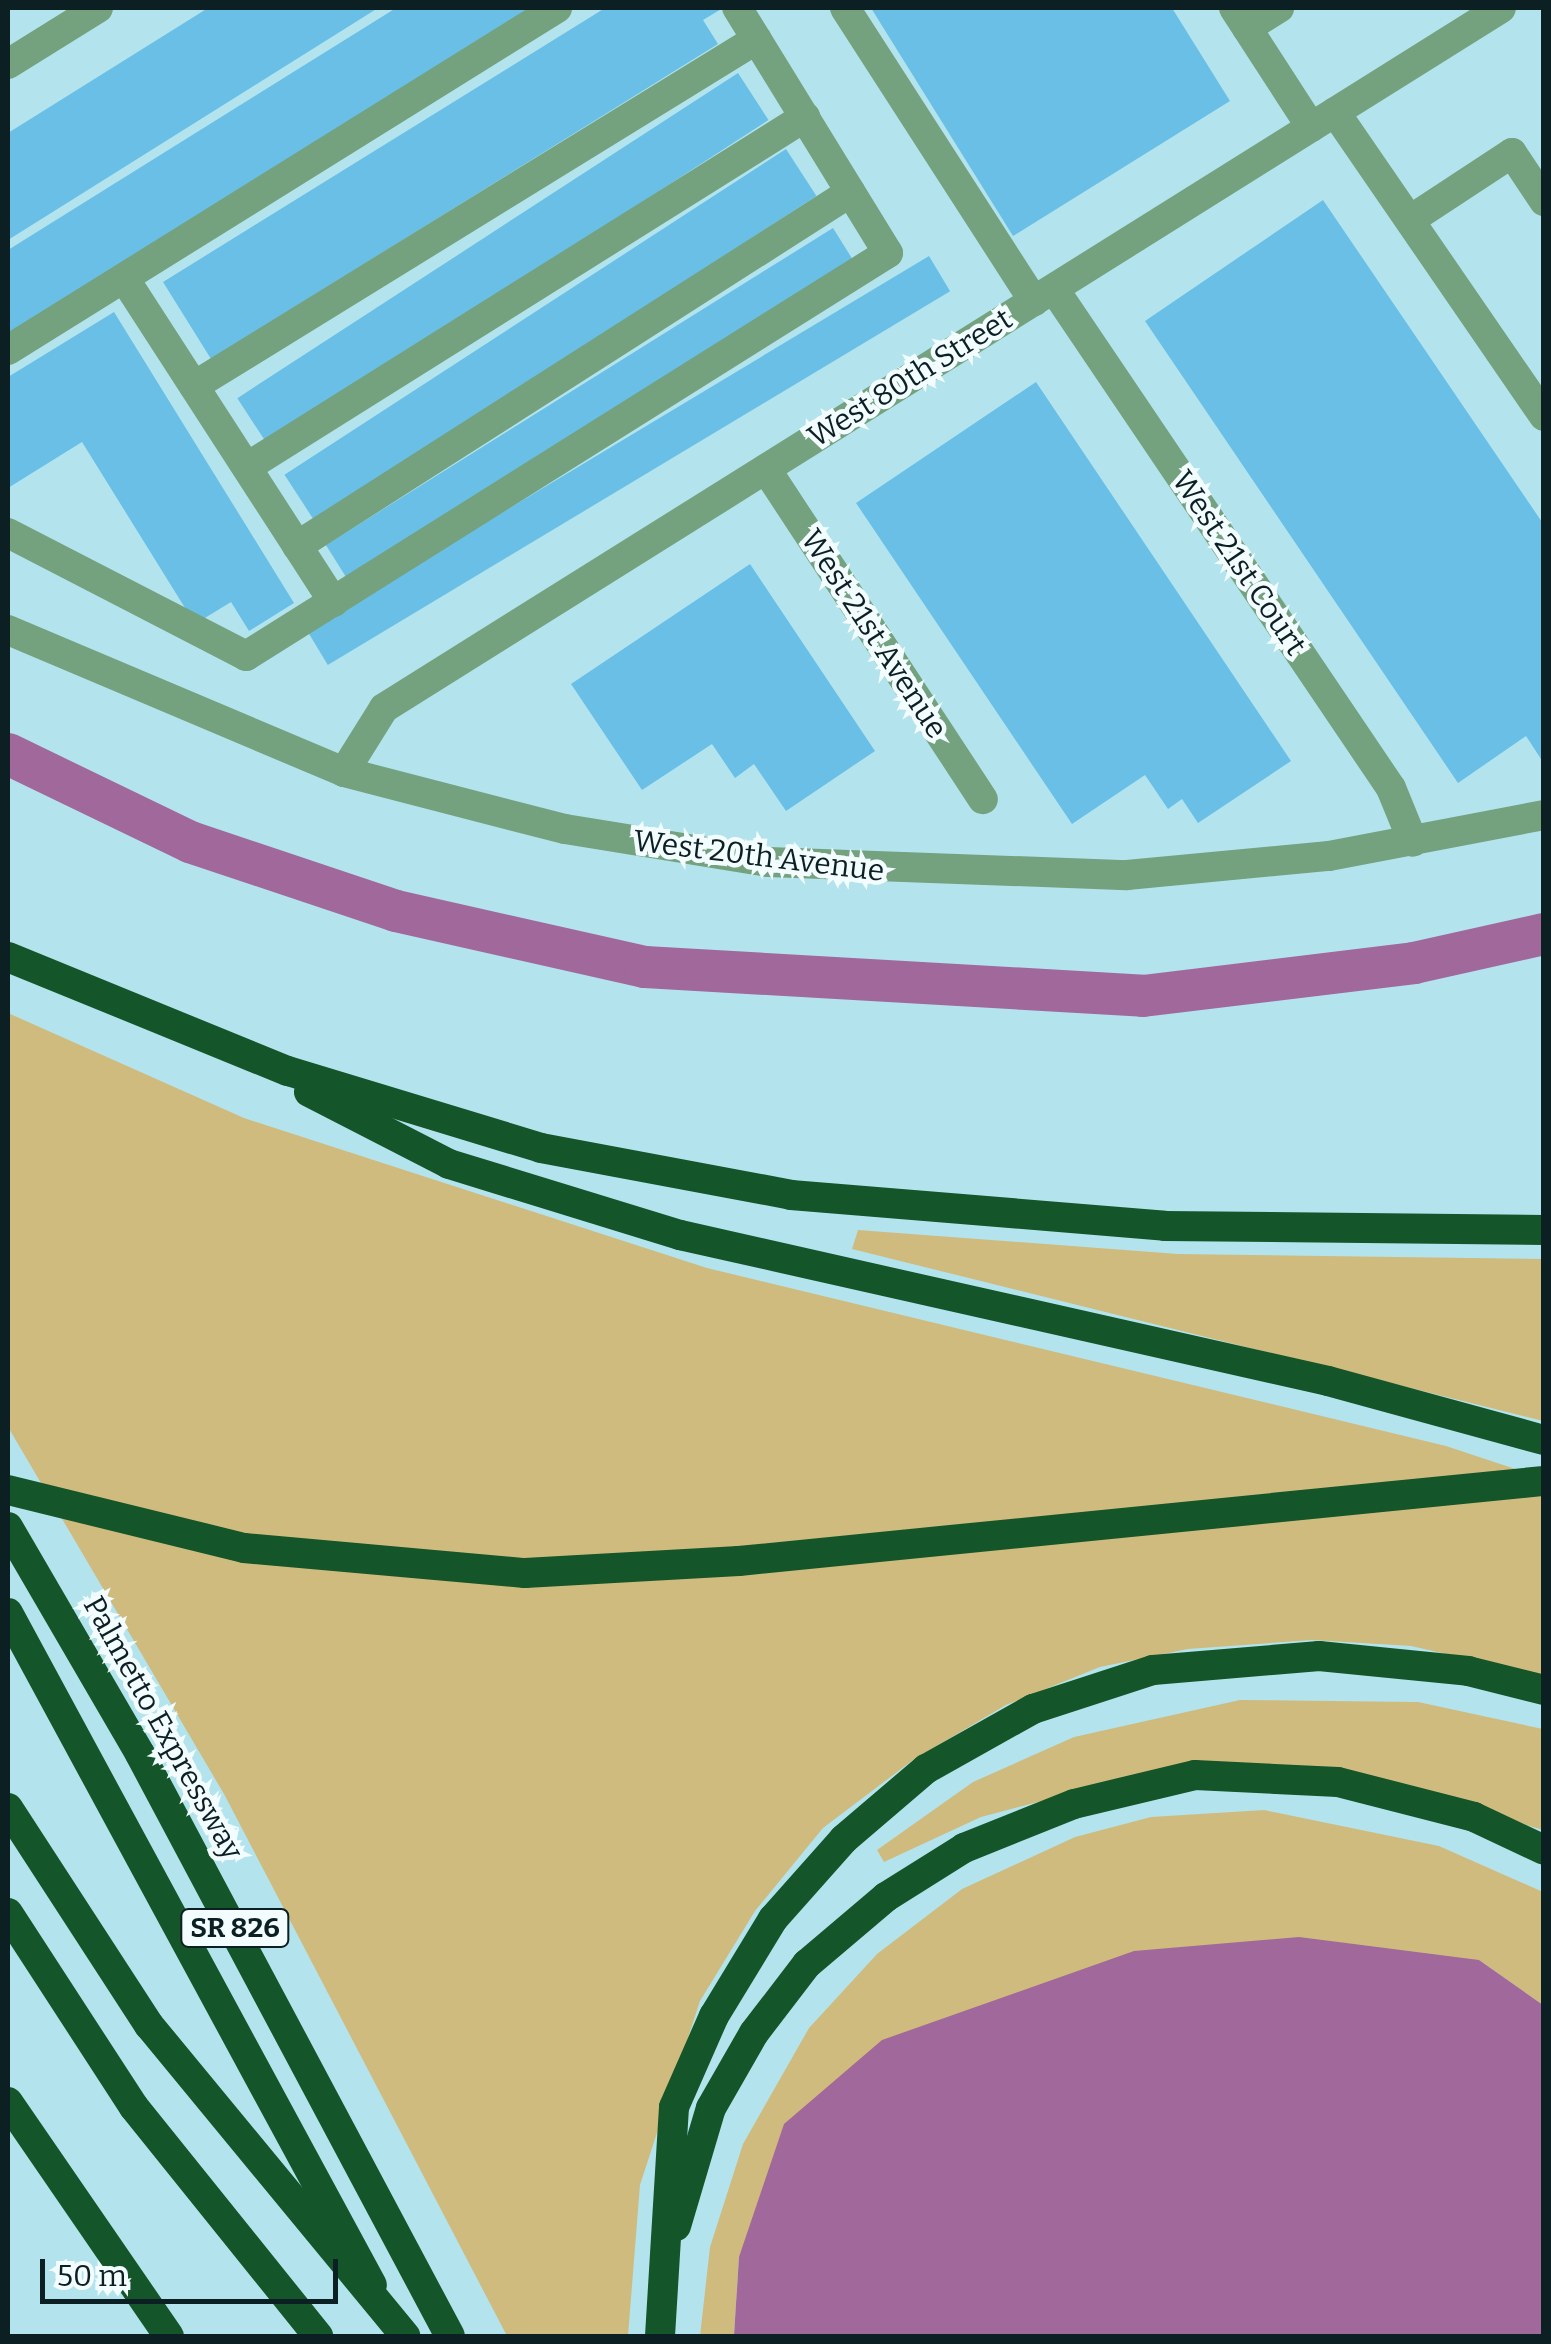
<!DOCTYPE html>
<html>
<head>
<meta charset="utf-8">
<style>
  body { margin:0 }
  #map { position:relative; width:1551px; height:2344px; overflow:hidden; background:#b3e4ee; font-family:Bitter,serif }
  div>[style] { position:absolute }
  [style*='--x'] { left:calc(var(--x)*1px); top:calc(var(--y)*1px); width:calc(var(--w)*1px); rotate:calc(var(--a)*1deg) }
  .green>* { inset:0; background:#d0bb7f }
  .water>* { inset:0; background:#a1689b }
  .canal>* { height:42px; margin:-21px; padding:0 21px; transform-origin:21px; border-radius:21px; background:#a1689b }
  .building>* { inset:0; background:#6abfe7; transform-origin:0 0 }
  .minor>* { height:30px; margin:-15px; padding:0 15px; transform-origin:15px; border-radius:15px; background:#74a27e }
  .highway>* { height:30px; margin:-15px; padding:0 15px; transform-origin:15px; border-radius:15px; background:#14562a }
  .highway-bridge>* { height:30px; margin:-15px; padding:0 15px; transform-origin:15px; border-radius:15px; background:#14562a }
  span { translate:-50% -50%; white-space:nowrap; text-align:center; line-height:1.15; -webkit-text-stroke:9px #f3fdff; paint-order:stroke }
  .shield-label span { padding:2px 8px; background:#f3fdff; border:2px solid; border-radius:8px; -webkit-text-stroke-width:0 }
  .shield-label { font-size:28px; color:#0c2023; font-weight:700 }
  .street-label { font-size:30px; color:#0c2023 }
  .frame { position:absolute; inset:0; border:10px solid #0c2023; pointer-events:none }
  .scale { position:absolute; left:40px; top:2259px; width:298px; height:45px; box-sizing:border-box; border:5px solid #0c2023; border-top:0; padding-left:12px; font-size:30px; line-height:35px; white-space:nowrap; color:#0c2023; -webkit-text-stroke:8px #f3fdff; paint-order:stroke }
</style>
</head>
<body>
<div id="map">
  <div class="green">
    <i style="clip-path:polygon(8px 1013px,244px 1118px,707px 1268px,1446px 1446px,1543px 1478px,1543px 1676px,1411px 1646px,1312px 1640px,1188px 1649px,1100px 1667px,1006px 1705px,913px 1760px,823px 1828px,755px 1911px,700px 2001px,640px 2185px,628px 2336px,507px 2336px,224px 1794px,8px 1427px)"></i>
    <i style="clip-path:polygon(858px 1230px,1178px 1254px,1543px 1259px,1543px 1421px,852px 1249px)"></i>
    <i style="clip-path:polygon(1240px 1700px,1418px 1702px,1543px 1729px,1543px 1830px,1365px 1776px,1152px 1772px,981px 1817px,884px 1862px,877px 1850px,973px 1782px,1074px 1737px)"></i>
    <i style="clip-path:polygon(1264px 1810px,1439px 1846px,1543px 1892px,1543px 2005px,1479px 1960px,739px 2257px,734px 2336px,700px 2336px,710px 2247px,743px 2144px,809px 2028px,877px 1954px,962px 1889px,1075px 1837px,1151px 1817px)"></i>
  </div>
  <div class="water">
    <i style="clip-path:polygon(1299px 1937px,1479px 1960px,1543px 2005px,1543px 2336px,734px 2336px,739px 2257px,784px 2124px,882px 2040px,1134px 1951px)"></i>
  </div>
  <div class="canal">
    <i style="--x:8;--y:754;--w:202;--a:25.8"></i>
    <i style="--x:190;--y:842;--w:217;--a:18.5"></i>
    <i style="--x:396;--y:911;--w:255;--a:12.7"></i>
    <i style="--x:645;--y:967;--w:499;--a:3.3"></i>
    <i style="--x:1143;--y:996;--w:273;--a:-6.9"></i>
    <i style="--x:1414;--y:963;--w:133;--a:-12.6"></i>
  </div>
  <div class="building">
    <i style="clip-path:polygon(208px 8px,378px 8px,8px 240px,8px 133px)"></i>
    <i style="clip-path:polygon(396px 8px,533px 8px,8px 336px,8px 250px)"></i>
    <i style="clip-path:polygon(605px 8px,723px 8px,703px 20px,718px 44px,211px 359px,163px 282px)"></i>
    <i style="clip-path:polygon(871px 8px,1172px 8px,1230px 101px,1013px 236px)"></i>
    <i style="left:738px;top:73px;width:56px;height:597px;rotate:57deg"></i>
    <i style="left:786px;top:149px;width:56px;height:598px;rotate:57deg"></i>
    <i style="clip-path:polygon(1323px 200px,1544px 525px,1541px 759px,1526px 736px,1458px 783px,1145px 321px)"></i>
    <i style="left:833px;top:228px;width:38px;height:598px;rotate:58deg"></i>
    <i style="left:929px;top:256px;width:41px;height:726px;rotate:59deg"></i>
    <i style="clip-path:polygon(114px 312px,294px 603px,249px 631px,231px 602px,195px 624px,82px 442px,8px 488px,8px 377px)"></i>
    <i style="clip-path:polygon(1036px 382px,1291px 761px,1198px 823px,1182px 799px,1168px 809px,1145px 775px,1072px 824px,856px 503px)"></i>
    <i style="clip-path:polygon(750px 564px,875px 751px,786px 811px,754px 764px,735px 778px,712px 744px,642px 790px,571px 684px)"></i>
  </div>
  <div class="minor">
    <i style="--x:845;--y:8;--w:349;--a:57.2"></i>
    <i style="--x:1234;--y:8;--w:142;--a:57.1"></i>
    <i style="--x:1247;--y:28;--w:38;--a:-32"></i>
    <i style="--x:8;--y:64;--w:106;--a:-31.9"></i>
    <i style="--x:1335;--y:112;--w:369;--a:55.5"></i>
    <i style="--x:1410;--y:220;--w:122;--a:-33.3"></i>
    <i style="--x:1512;--y:153;--w:58;--a:56.3"></i>
    <i style="--x:124;--y:278;--w:386;--a:57.1"></i>
    <i style="--x:1054;--y:289;--w:602;--a:55.97"></i>
    <i style="--x:1391;--y:788;--w:58;--a:67.8"></i>
    <i style="--x:8;--y:350;--w:647;--a:-31.92"></i>
    <i style="--x:194;--y:386;--w:661;--a:-31.65"></i>
    <i style="--x:247;--y:467;--w:659;--a:-32.1"></i>
    <i style="--x:766;--y:469;--w:395;--a:56.7"></i>
    <i style="--x:8;--y:533;--w:268;--a:27.3"></i>
    <i style="--x:246;--y:656;--w:758;--a:-32.12"></i>
    <i style="--x:888;--y:253;--w:288;--a:-121.6"></i>
    <i style="--x:297;--y:546;--w:657;--a:-32.58"></i>
    <i style="--x:8;--y:630;--w:365;--a:22.9"></i>
    <i style="--x:344;--y:772;--w:228;--a:14.5"></i>
    <i style="--x:565;--y:829;--w:206;--a:9.2"></i>
    <i style="--x:768;--y:862;--w:359;--a:2.1"></i>
    <i style="--x:1127;--y:875;--w:203;--a:-5.4"></i>
    <i style="--x:1329;--y:856;--w:219;--a:-10.8"></i>
    <i style="--x:344;--y:772;--w:75;--a:-58"></i>
    <i style="--x:384;--y:708;--w:1318;--a:-32.07"></i>
  </div>
  <div class="highway">
    <i style="--x:8;--y:957;--w:302;--a:22.2"></i>
    <i style="--x:288;--y:1071;--w:264;--a:16.9"></i>
    <i style="--x:541;--y:1148;--w:254;--a:10.6"></i>
    <i style="--x:791;--y:1195;--w:375;--a:4.7"></i>
    <i style="--x:1165;--y:1226;--w:379;--a:0.6"></i>
    <i style="--x:309;--y:1092;--w:157;--a:27.2"></i>
    <i style="--x:449;--y:1164;--w:242;--a:17.1"></i>
    <i style="--x:680;--y:1235;--w:664;--a:12.7"></i>
    <i style="--x:1328;--y:1381;--w:224;--a:15.3"></i>
    <i style="--x:8;--y:1490;--w:243;--a:13.8"></i>
    <i style="--x:244;--y:1548;--w:282;--a:5.1"></i>
    <i style="--x:525;--y:1573;--w:214;--a:-3.2"></i>
    <i style="--x:739;--y:1561;--w:809;--a:-5.68"></i>
    <i style="--x:8;--y:1527;--w:263;--a:59.8"></i>
    <i style="--x:140;--y:1754;--w:659;--a:61.96"></i>
    <i style="--x:8;--y:1613;--w:764;--a:61.56"></i>
    <i style="--x:8;--y:1808;--w:259;--a:57"></i>
    <i style="--x:8;--y:1913;--w:231;--a:57"></i>
    <i style="--x:134;--y:2107;--w:294;--a:51.2"></i>
    <i style="--x:8;--y:2102;--w:284;--a:55.5"></i>
    <i style="--x:676;--y:2226;--w:123;--a:-73.5"></i>
    <i style="--x:711;--y:2108;--w:86;--a:-60.2"></i>
    <i style="--x:754;--y:2033;--w:87;--a:-52.5"></i>
    <i style="--x:807;--y:1964;--w:104;--a:-40.3"></i>
    <i style="--x:886;--y:1897;--w:92;--a:-32.1"></i>
    <i style="--x:964;--y:1848;--w:118;--a:-21.8"></i>
    <i style="--x:1074;--y:1804;--w:124;--a:-13.5"></i>
    <i style="--x:1195;--y:1775;--w:143;--a:2.8"></i>
    <i style="--x:1338;--y:1782;--w:140;--a:14.4"></i>
    <i style="--x:1474;--y:1817;--w:77;--a:25.2"></i>
    <i style="--x:660;--y:2336;--w:229;--a:-86.5"></i>
    <i style="--x:674;--y:2107;--w:99;--a:-66.3"></i>
    <i style="--x:714;--y:2016;--w:114;--a:-58.7"></i>
    <i style="--x:773;--y:1919;--w:107;--a:-48.4"></i>
    <i style="--x:844;--y:1839;--w:108;--a:-40.5"></i>
    <i style="--x:926;--y:1769;--w:123;--a:-29.3"></i>
    <i style="--x:1033;--y:1709;--w:126;--a:-18"></i>
    <i style="--x:1153;--y:1670;--w:167;--a:-4.8"></i>
    <i style="--x:1319;--y:1656;--w:150;--a:5.7"></i>
    <i style="--x:1468;--y:1671;--w:78;--a:14"></i>
  </div>
  <div class="highway-bridge">
    <i style="--x:149;--y:2025;--w:403;--a:50.5"></i>
  </div>
  <div class="shield-label">
    <span style="left:235px;top:1928px">SR 826</span>
  </div>
  <div class="street-label">
    <span style="left:910px;top:378px;rotate:-32deg">West 80th Street</span>
    <span style="left:1239px;top:563px;rotate:56deg">West 21st Court</span>
    <span style="left:874px;top:634px;rotate:57deg">West 21st Avenue</span>
    <span style="left:759px;top:856px;rotate:7deg">West 20th Avenue</span>
    <span style="left:163px;top:1728px;rotate:61deg">Palmetto Expressway</span>
  </div>
  <div class="frame"></div>
  <div class="scale">50 m</div>
</div>
</body>
</html>
